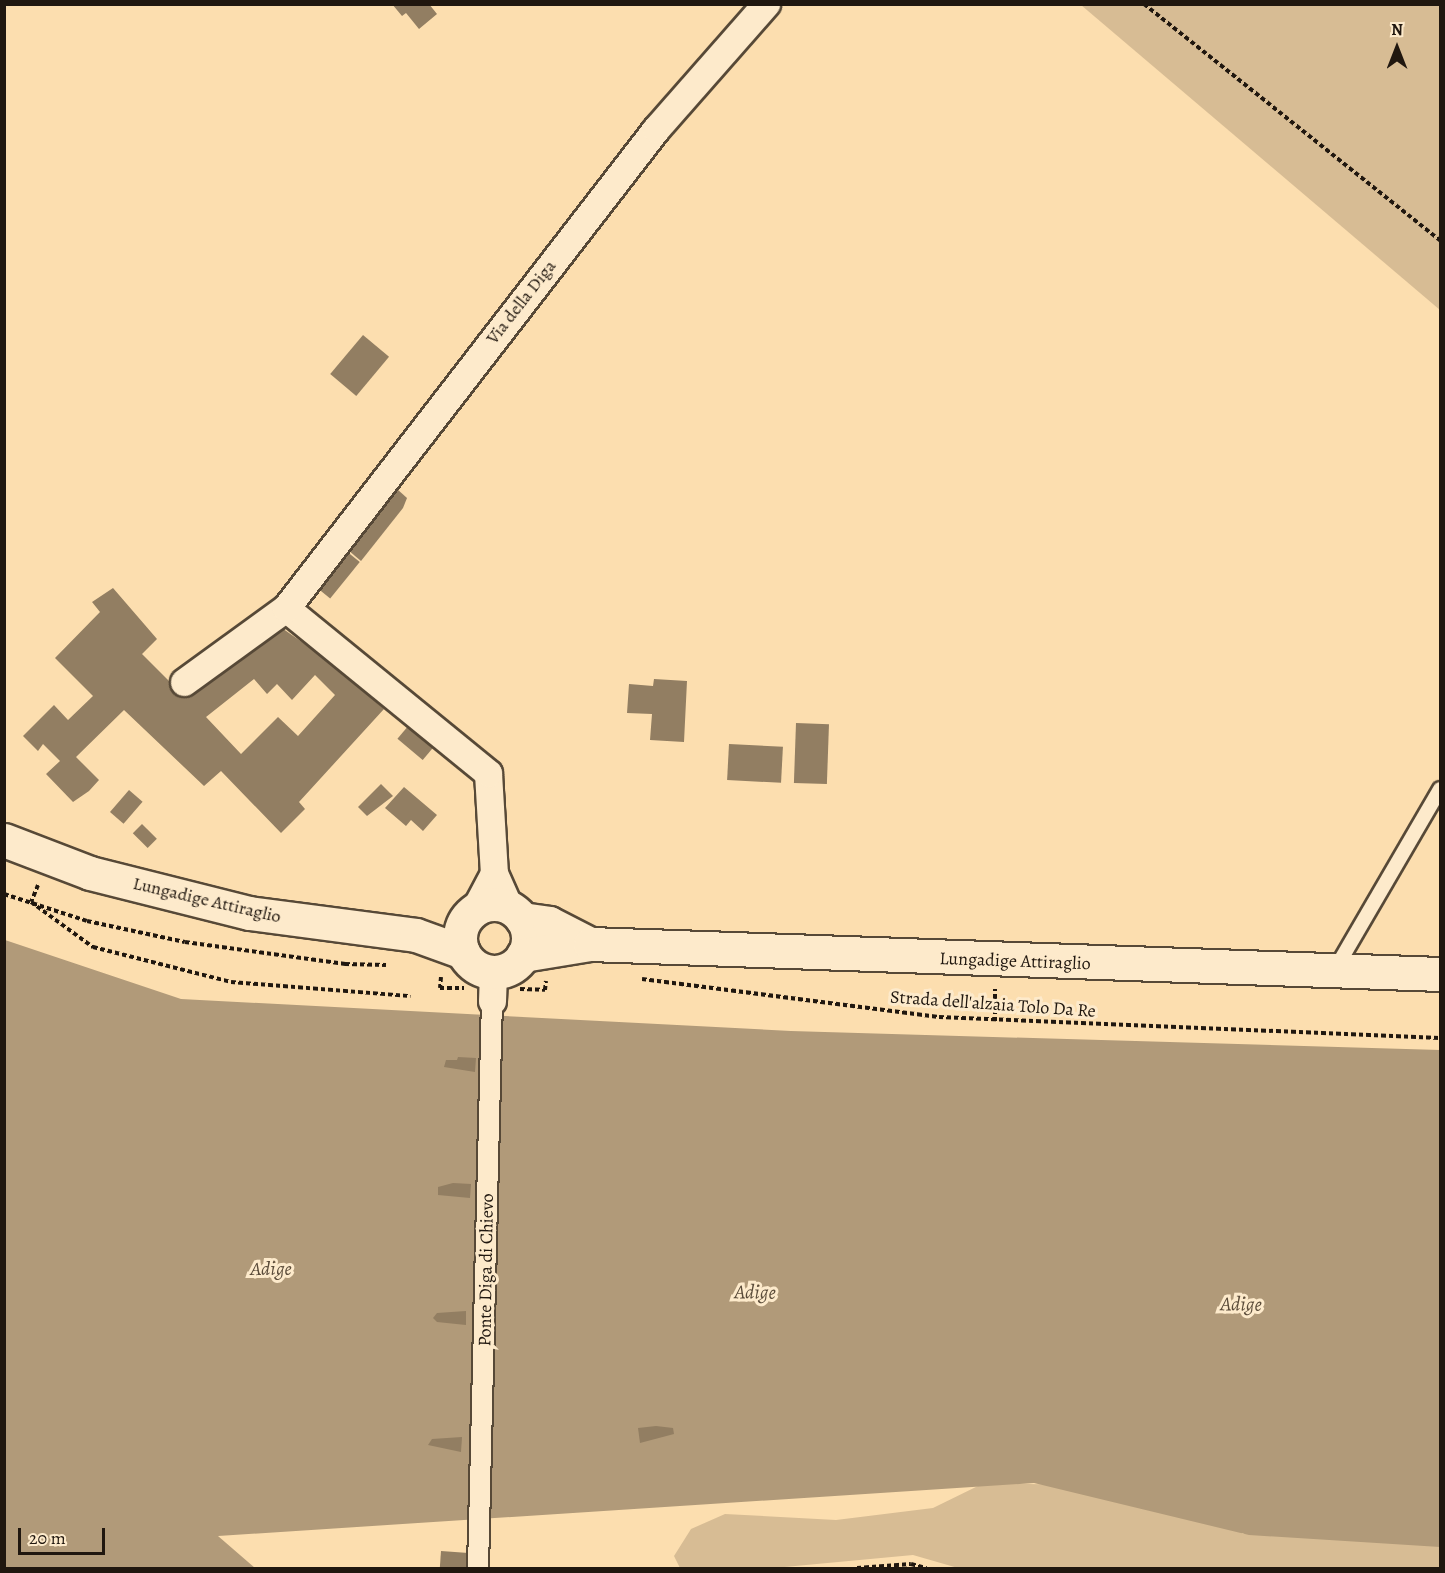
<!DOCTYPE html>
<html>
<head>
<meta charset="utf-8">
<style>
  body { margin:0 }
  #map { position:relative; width:1445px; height:1573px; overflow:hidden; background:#fcdeaf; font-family:Alegreya,serif }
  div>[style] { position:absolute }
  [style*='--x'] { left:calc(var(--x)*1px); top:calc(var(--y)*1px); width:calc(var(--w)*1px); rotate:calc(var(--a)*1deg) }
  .green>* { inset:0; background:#d7bc94 }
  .water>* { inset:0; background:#b19a79 }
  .building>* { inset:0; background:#927e62; transform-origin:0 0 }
  .path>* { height:4px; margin-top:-2px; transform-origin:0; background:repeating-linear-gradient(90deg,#20170f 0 4.5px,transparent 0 7.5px) }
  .roads { filter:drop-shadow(2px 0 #574937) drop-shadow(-2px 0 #574937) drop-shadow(0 2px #574937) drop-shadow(0 -2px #574937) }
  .service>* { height:14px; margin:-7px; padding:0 7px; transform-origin:7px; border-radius:7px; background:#fdeacb }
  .pedestrian>* { height:20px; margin:-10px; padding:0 10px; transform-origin:10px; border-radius:10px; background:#fdeacb }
  .minor>* { height:27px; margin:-13.5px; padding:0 13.5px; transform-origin:13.5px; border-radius:13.5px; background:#fdeacb }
  .tertiary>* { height:33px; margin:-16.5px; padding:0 16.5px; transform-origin:16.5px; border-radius:16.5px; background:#fdeacb }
  .tertiary>.ring { margin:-16.5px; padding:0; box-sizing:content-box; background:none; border:33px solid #fdeacb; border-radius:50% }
  span { translate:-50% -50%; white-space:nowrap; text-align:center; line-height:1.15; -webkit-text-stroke:6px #fdeacb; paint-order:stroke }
  .street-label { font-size:18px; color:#20170f }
  .water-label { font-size:20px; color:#5a4b39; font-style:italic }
  .frame { position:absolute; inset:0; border:6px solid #20170f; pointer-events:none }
  .north { position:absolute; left:1367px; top:18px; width:60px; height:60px; -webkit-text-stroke:4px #fdeacb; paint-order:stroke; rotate:0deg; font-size:16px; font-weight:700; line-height:24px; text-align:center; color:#20170f }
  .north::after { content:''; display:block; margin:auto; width:21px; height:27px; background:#20170f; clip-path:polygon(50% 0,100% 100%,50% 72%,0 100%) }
  .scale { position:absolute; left:18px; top:1528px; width:87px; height:27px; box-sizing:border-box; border:3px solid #20170f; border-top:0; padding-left:8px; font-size:18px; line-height:21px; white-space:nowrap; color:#20170f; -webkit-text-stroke:4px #fdeacb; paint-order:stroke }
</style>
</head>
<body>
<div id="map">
  <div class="green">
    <i style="clip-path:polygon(1081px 5px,1440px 5px,1440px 310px)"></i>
    <i style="clip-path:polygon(984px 1483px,1130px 1486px,1200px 1508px,1243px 1534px,1266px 1529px,1440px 1511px,1440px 1568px,958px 1568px,913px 1555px,774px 1568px,680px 1568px,674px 1556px,691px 1529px,725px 1514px,836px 1520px,933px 1508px)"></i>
  </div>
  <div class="water">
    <i style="clip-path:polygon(5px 940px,181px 999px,791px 1031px,1440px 1050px,1440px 1547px,1249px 1535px,1034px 1483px,218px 1536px,255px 1568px,5px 1568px)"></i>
  </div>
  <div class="building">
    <i style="clip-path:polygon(392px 4px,429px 4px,437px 14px,419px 29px,406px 13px,402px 16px)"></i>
    <i style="left:363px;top:335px;width:34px;height:51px;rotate:40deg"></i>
    <i style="clip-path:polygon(397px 489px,407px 498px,403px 508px,361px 561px,348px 550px)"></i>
    <i style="left:345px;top:550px;width:19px;height:47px;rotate:39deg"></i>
    <i style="clip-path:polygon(evenodd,113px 588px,157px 639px,142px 654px,181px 693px,279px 626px,329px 661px,384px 709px,299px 802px,305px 809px,281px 833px,221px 771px,204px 786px,124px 710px,76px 757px,99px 780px,89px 791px,73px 802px,46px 774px,60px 761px,43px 744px,38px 751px,23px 736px,54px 705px,68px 720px,93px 696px,55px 658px,100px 612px,92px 602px,113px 588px,315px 675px,335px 695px,298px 736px,278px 717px,241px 754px,206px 717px,254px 679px,267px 694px,277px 684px,292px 700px,315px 675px)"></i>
    <i style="clip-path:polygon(654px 679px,687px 681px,684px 742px,650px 740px,652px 714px,627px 713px,629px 684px,653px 686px)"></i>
    <i style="left:796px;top:723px;width:33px;height:60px;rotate:2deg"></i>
    <i style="left:409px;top:725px;width:33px;height:18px;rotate:40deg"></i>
    <i style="left:729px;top:744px;width:54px;height:36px;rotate:3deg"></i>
    <i style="clip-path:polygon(381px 784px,393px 796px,367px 816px,358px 807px)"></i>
    <i style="clip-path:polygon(404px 787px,437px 815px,423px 831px,411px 820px,406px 826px,385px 808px)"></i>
    <i style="left:129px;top:790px;width:18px;height:29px;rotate:41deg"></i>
    <i style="left:142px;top:824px;width:21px;height:13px;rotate:45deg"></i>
    <i style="clip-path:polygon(458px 1057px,476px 1058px,475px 1072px,444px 1067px,446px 1060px,457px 1060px)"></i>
    <i style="clip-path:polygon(453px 1183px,471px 1184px,470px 1198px,438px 1195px,438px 1187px)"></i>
    <i style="clip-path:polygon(466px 1311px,466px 1325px,437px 1322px,433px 1318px,437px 1313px)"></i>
    <i style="clip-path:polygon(656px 1426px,673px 1428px,674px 1434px,640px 1443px,638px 1428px)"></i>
    <i style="clip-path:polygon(462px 1437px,461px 1452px,428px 1445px,432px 1439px)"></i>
    <i style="left:441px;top:1551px;width:31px;height:17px;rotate:4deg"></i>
  </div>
  <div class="path">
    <i style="--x:1144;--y:4;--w:379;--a:38.6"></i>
    <i style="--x:38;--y:885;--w:18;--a:112"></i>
    <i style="--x:31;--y:902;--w:77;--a:36"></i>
    <i style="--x:93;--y:947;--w:142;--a:14.2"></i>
    <i style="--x:231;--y:982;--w:180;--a:4.5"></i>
    <i style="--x:4;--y:894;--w:87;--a:18"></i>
    <i style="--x:87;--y:921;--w:100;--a:12.1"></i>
    <i style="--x:185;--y:942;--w:162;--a:7.8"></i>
    <i style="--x:345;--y:964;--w:41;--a:1.4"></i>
    <i style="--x:441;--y:977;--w:11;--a:95"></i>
    <i style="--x:440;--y:988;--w:24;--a:0"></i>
    <i style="--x:642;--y:979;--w:299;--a:7.3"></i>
    <i style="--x:939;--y:1017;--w:501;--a:2.4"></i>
    <i style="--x:520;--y:989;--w:25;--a:2"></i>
    <i style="--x:545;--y:990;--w:9;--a:-84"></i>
    <i style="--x:995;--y:1021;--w:32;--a:-90"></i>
    <i style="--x:857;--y:1568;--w:54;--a:-4.2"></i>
    <i style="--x:911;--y:1564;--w:16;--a:15"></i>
  </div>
  <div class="roads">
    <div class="service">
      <i style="--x:1336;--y:968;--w:207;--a:-59.8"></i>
    </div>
    <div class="pedestrian">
      <i style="--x:478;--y:1568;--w:567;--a:-88.59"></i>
    </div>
    <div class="minor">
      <i style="--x:184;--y:682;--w:126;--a:-36"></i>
      <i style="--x:509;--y:907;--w:36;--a:-114"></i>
      <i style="--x:494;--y:874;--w:101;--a:-93.4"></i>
      <i style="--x:488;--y:773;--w:261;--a:-140.8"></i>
      <i style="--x:286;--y:608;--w:605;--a:-52.32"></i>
      <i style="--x:656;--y:129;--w:167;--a:-48.7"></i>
      <i style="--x:475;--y:909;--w:40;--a:-62"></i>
      <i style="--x:492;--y:1001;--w:30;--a:-88"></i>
    </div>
    <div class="tertiary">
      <i style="--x:4;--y:840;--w:92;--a:21"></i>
      <i style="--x:90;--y:873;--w:164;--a:14.1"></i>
      <i style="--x:249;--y:913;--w:168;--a:7.5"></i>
      <i style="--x:416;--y:935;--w:50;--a:19.9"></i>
      <i class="ring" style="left:460px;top:904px;width:35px;height:35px"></i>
      <i style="--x:522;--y:919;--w:27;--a:8"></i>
      <i style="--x:549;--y:923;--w:46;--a:27.1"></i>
      <i style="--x:523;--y:955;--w:68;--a:-9.3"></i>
      <i style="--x:590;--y:944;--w:851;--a:2.02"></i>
    </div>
  </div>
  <div class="street-label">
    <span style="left:521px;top:302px;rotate:-52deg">Via della Diga</span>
    <span style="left:207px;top:900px;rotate:13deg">Lungadige Attiraglio</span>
    <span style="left:1015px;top:961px;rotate:2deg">Lungadige Attiraglio</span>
    <span style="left:993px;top:1004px;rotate:4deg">Strada dell'alzaia Tolo Da Re</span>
    <span style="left:486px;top:1270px;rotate:-89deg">Ponte Diga di Chievo</span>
  </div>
  <div class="water-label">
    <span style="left:271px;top:1268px">Adige</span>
    <span style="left:755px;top:1292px;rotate:1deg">Adige</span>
    <span style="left:1241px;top:1304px;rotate:1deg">Adige</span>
  </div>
  <div class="frame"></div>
  <div class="north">N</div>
  <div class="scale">20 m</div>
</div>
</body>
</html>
